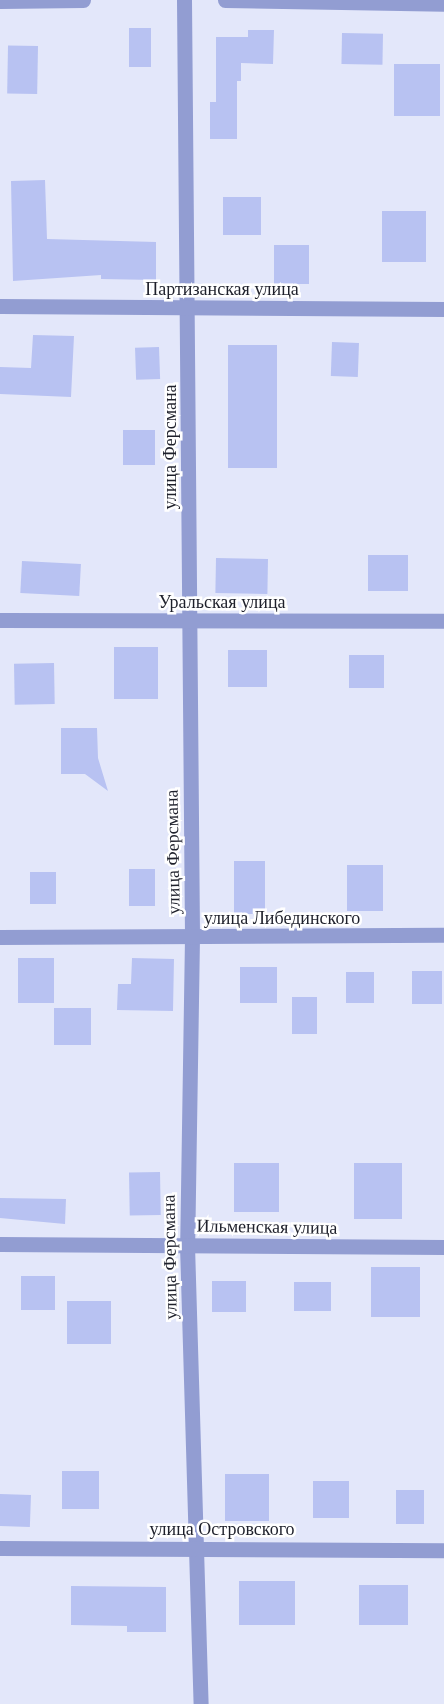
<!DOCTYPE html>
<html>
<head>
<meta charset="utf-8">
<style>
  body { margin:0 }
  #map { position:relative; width:444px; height:1704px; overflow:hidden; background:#e3e7fa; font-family:"Times New Roman",serif }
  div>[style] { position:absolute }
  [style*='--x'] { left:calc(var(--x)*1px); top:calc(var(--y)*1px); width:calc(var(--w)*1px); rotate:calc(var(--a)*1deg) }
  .building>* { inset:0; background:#b8c2f2; transform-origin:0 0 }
  .street>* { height:15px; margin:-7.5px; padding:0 7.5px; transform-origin:7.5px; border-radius:7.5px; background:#929dd2 }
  span { translate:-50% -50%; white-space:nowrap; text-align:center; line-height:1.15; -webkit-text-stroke:5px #fff; paint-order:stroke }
  .street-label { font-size:18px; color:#1e202b }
</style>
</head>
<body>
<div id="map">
  <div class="building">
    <i style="left:129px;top:28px;width:22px;height:39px"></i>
    <i style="clip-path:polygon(248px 30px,274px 30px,273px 64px,241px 63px,241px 81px,237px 81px,237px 139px,210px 139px,210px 102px,216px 102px,216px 37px,248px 37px)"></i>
    <i style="left:342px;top:33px;width:41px;height:31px;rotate:1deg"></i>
    <i style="left:38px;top:46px;width:48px;height:30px;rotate:91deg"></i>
    <i style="left:394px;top:64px;width:46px;height:52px"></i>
    <i style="clip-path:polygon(45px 180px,47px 239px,156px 242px,156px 280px,101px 279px,101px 275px,13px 281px,11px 181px)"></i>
    <i style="left:223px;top:197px;width:38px;height:38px"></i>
    <i style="left:382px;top:211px;width:44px;height:51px"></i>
    <i style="left:274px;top:245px;width:35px;height:39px"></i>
    <i style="clip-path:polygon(33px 335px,74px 336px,71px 397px,0 394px,0 367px,31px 368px)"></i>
    <i style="left:332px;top:342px;width:27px;height:34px;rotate:2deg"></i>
    <i style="left:228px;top:345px;width:49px;height:123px"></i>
    <i style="left:159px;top:347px;width:32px;height:24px;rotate:88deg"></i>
    <i style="left:123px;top:430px;width:32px;height:35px"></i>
    <i style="left:408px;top:555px;width:36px;height:40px;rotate:90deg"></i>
    <i style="left:216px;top:558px;width:52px;height:35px;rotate:1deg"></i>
    <i style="left:22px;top:561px;width:59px;height:32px;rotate:3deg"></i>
    <i style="left:114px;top:647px;width:44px;height:52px"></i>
    <i style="left:228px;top:650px;width:39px;height:37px"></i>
    <i style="left:349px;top:655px;width:35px;height:33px"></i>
    <i style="left:54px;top:663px;width:41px;height:40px;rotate:89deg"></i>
    <i style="clip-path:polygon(61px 728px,97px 728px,98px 758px,108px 791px,85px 774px,61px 774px)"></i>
    <i style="left:234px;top:861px;width:31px;height:53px"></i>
    <i style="left:347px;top:865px;width:36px;height:46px"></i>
    <i style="left:129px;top:869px;width:26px;height:37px"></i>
    <i style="left:30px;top:872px;width:26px;height:32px"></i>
    <i style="left:18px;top:958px;width:36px;height:45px"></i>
    <i style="clip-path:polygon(132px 958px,174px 959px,173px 1011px,117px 1010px,118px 984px,131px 984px)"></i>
    <i style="left:240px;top:967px;width:37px;height:36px"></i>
    <i style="left:412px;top:971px;width:30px;height:33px"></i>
    <i style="left:346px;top:972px;width:28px;height:31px"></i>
    <i style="left:292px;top:997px;width:25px;height:37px"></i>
    <i style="left:54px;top:1008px;width:37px;height:37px"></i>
    <i style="left:234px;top:1163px;width:45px;height:49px"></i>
    <i style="left:354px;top:1163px;width:48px;height:56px"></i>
    <i style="left:160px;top:1172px;width:43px;height:31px;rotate:89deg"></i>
    <i style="clip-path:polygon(0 1198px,66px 1199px,65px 1224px,0 1218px)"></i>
    <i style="left:371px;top:1267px;width:49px;height:50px"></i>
    <i style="left:21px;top:1276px;width:34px;height:34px"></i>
    <i style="left:212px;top:1281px;width:34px;height:31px"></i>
    <i style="left:294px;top:1282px;width:37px;height:29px"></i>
    <i style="left:67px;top:1301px;width:44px;height:43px"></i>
    <i style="left:62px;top:1471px;width:37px;height:38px"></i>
    <i style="left:225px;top:1474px;width:44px;height:47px"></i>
    <i style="left:313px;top:1481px;width:36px;height:37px"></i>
    <i style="left:396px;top:1490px;width:28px;height:34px"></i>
    <i style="left:0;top:1494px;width:31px;height:32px;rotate:2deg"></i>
    <i style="left:239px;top:1581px;width:56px;height:44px"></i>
    <i style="left:359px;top:1585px;width:49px;height:40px"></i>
    <i style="clip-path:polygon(71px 1586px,166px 1587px,166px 1632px,127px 1632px,127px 1626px,71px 1625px)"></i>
  </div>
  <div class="street">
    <i style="--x:184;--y:0;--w:937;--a:89.51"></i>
    <i style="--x:192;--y:937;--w:308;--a:90.9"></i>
    <i style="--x:187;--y:1245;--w:459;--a:88.3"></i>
    <i style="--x:225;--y:0;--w:219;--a:1"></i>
    <i style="--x:0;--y:1;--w:83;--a:-0.7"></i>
    <i style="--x:0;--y:306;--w:444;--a:0.4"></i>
    <i style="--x:0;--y:620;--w:444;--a:0.1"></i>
    <i style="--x:0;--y:937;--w:444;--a:-0.3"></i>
    <i style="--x:0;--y:1244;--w:444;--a:0.4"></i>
    <i style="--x:0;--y:1548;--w:444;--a:0.3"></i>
  </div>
  <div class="street-label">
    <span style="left:222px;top:289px">Партизанская улица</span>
    <span style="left:170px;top:447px;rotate:-90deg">улица Ферсмана</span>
    <span style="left:222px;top:602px">Уральская улица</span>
    <span style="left:173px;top:852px;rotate:-91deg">улица Ферсмана</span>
    <span style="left:282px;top:918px">улица Либединского</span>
    <span style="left:267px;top:1227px;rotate:1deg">Ильменская улица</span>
    <span style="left:170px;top:1257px;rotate:-91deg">улица Ферсмана</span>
    <span style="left:222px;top:1529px">улица Островского</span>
  </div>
</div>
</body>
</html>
